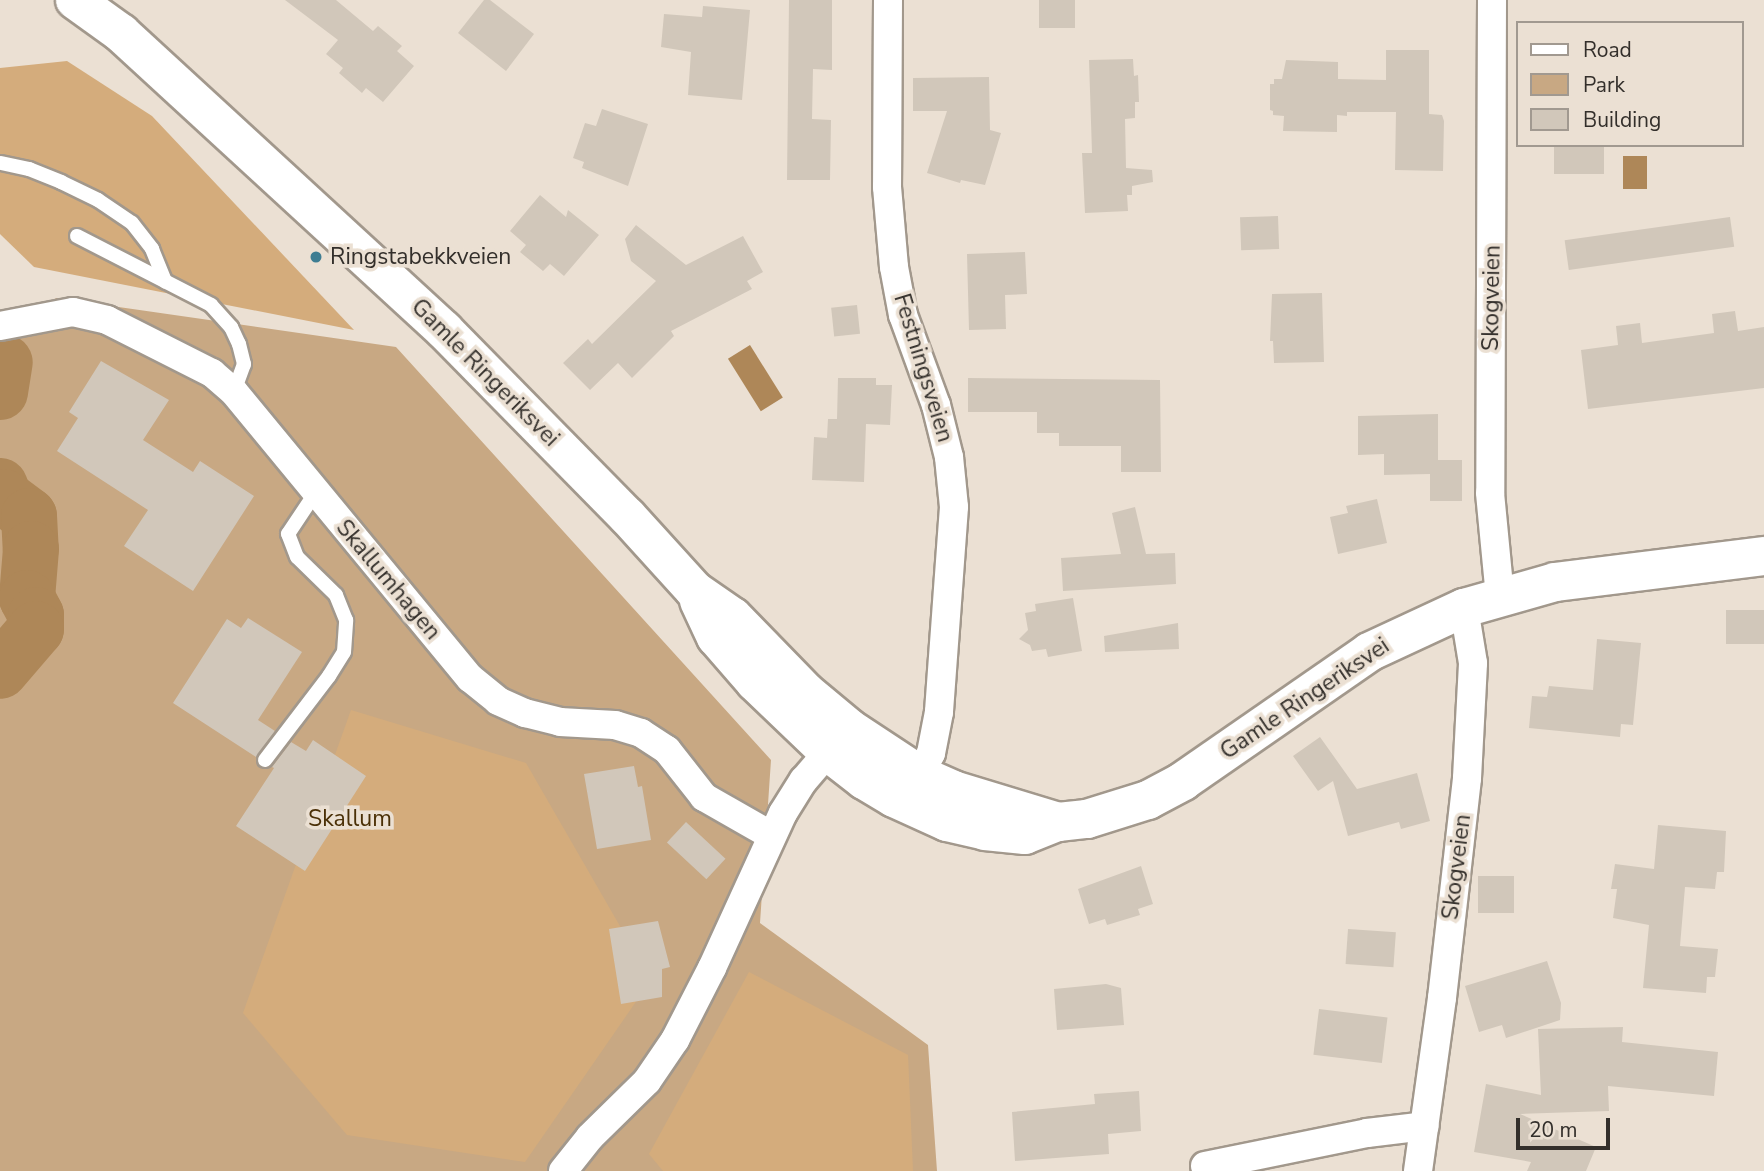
<!DOCTYPE html>
<html>
<head>
<meta charset="utf-8">
<style>
  body { margin:0 }
  #map { position:relative; width:1764px; height:1171px; overflow:hidden; background:#ebe0d3; font-family:"Nunito Sans",sans-serif }
  div>[style] { position:absolute }
  [style*='--x'] { left:calc(var(--x)*1px); top:calc(var(--y)*1px); width:calc(var(--w)*1px); rotate:calc(var(--a)*1deg) }
  .green>* { inset:0; background:#c8a883 }
  .forest>* { inset:0; background:#d4ac7c }
  .water>* { inset:0; background:#ae8758; transform-origin:0 0 }
  .river>* { height:56px; margin:-28px; padding:0 28px; transform-origin:28px; border-radius:28px; background:#ae8758 }
  .building>* { inset:0; background:#d1c7ba; transform-origin:0 0 }
  .roads { filter:drop-shadow(2px 0 #a2988c) drop-shadow(-2px 0 #a2988c) drop-shadow(0 2px #a2988c) drop-shadow(0 -2px #a2988c) }
  .service>* { height:14px; margin:-7px; padding:0 7px; transform-origin:7px; border-radius:7px; background:#fff }
  .minor>* { height:28px; margin:-14px; padding:0 14px; transform-origin:14px; border-radius:14px; background:#fff }
  .secondary>* { height:38px; margin:-19px; padding:0 19px; transform-origin:19px; border-radius:19px; background:#fff }
  .dots>* { width:19px; height:19px; translate:-50% -50%; box-sizing:border-box; border:4px solid #ebe0d3; border-radius:50% }
  span { translate:-50% -50%; white-space:nowrap; text-align:center; line-height:1.15; -webkit-text-stroke:7px #ebe0d3; paint-order:stroke }
  .poi-label { font-size:23px; color:#332f2b }
  .left { translate:0 -50%; text-align:left }
  .street-label { font-size:23px; color:#332f2b }
  .park-label { font-size:23px; color:#4b3007 }
  .legend { position:absolute; left:1516px; top:21px; width:228px; height:126px; box-sizing:border-box; background:#ebe0d3; border:2px solid #a19990; margin:0; padding:9px 12px; list-style:none; font-size:21px; color:#332f2b }
  .legend li { display:flex; align-items:center; gap:14px; height:35px }
  .legend b { width:35px; border:2px solid #a19990 }
  .scale { position:absolute; left:1516px; top:1118px; width:94px; height:32px; box-sizing:border-box; border:4px solid #332f2b; border-top:0; padding-left:9px; font-size:21px; line-height:24px; white-space:nowrap; color:#332f2b; -webkit-text-stroke:5px #ebe0d3; paint-order:stroke }
</style>
</head>
<body>
<div id="map">
  <div class="green">
    <i style="clip-path:polygon(56px 298px,396px 347px,771px 760px,760px 923px,928px 1045px,937px 1171px,0 1171px,0 340px,16px 334px)"></i>
  </div>
  <div class="forest">
    <i style="clip-path:polygon(67px 61px,152px 116px,354px 330px,34px 267px,0 234px,0 68px)"></i>
    <i style="clip-path:polygon(351px 710px,526px 763px,651px 980px,525px 1162px,347px 1135px,243px 1013px)"></i>
    <i style="clip-path:polygon(749px 972px,908px 1055px,913px 1171px,663px 1171px,649px 1154px)"></i>
  </div>
  <div class="water">
    <i style="left:1623px;top:156px;width:24px;height:33px"></i>
    <i style="left:750px;top:345px;width:62px;height:26px;rotate:58deg"></i>
  </div>
  <div class="river">
    <i style="--x:0;--y:392;--w:30;--a:-81"></i>
    <i style="--x:0;--y:486;--w:12;--a:70"></i>
    <i style="--x:4;--y:497;--w:31;--a:37"></i>
    <i style="--x:29;--y:516;--w:33;--a:87"></i>
    <i style="--x:31;--y:549;--w:49;--a:94.7"></i>
    <i style="--x:27;--y:598;--w:19;--a:62"></i>
    <i style="--x:36;--y:615;--w:14;--a:90"></i>
    <i style="--x:36;--y:629;--w:55;--a:130.6"></i>
  </div>
  <div class="building">
    <i style="clip-path:polygon(285px 0,336px 0,373px 31px,378px 26px,402px 46px,397px 51px,414px 66px,383px 102px,366px 88px,362px 93px,339px 73px,343px 68px,326px 54px,338px 40px)"></i>
    <i style="clip-path:polygon(484px 0,490px 0,534px 34px,506px 71px,458px 33px)"></i>
    <i style="clip-path:polygon(789px 0,832px 0,832px 70px,813px 69px,812px 119px,831px 120px,830px 180px,787px 180px)"></i>
    <i style="left:1039px;top:0;width:36px;height:28px"></i>
    <i style="clip-path:polygon(703px 6px,750px 10px,742px 100px,688px 95px,691px 52px,661px 47px,664px 14px,702px 17px)"></i>
    <i style="clip-path:polygon(1386px 50px,1429px 50px,1429px 114px,1442px 115px,1444px 121px,1443px 171px,1395px 170px,1396px 112px,1347px 112px,1347px 116px,1337px 115px,1337px 132px,1283px 131px,1284px 116px,1273px 115px,1273px 111px,1270px 110px,1270px 84px,1274px 84px,1274px 79px,1282px 79px,1286px 60px,1338px 62px,1338px 79px,1386px 80px)"></i>
    <i style="clip-path:polygon(1133px 59px,1134px 76px,1138px 75px,1139px 102px,1135px 102px,1135px 118px,1125px 119px,1126px 168px,1152px 170px,1153px 182px,1132px 186px,1132px 195px,1127px 195px,1128px 211px,1085px 213px,1082px 153px,1092px 153px,1089px 60px)"></i>
    <i style="clip-path:polygon(989px 77px,990px 130px,1001px 133px,985px 185px,961px 180px,960px 183px,927px 173px,947px 111px,913px 111px,913px 78px)"></i>
    <i style="clip-path:polygon(602px 109px,648px 124px,628px 186px,582px 168px,584px 162px,573px 158px,585px 123px,596px 126px)"></i>
    <i style="left:1554px;top:145px;width:50px;height:29px"></i>
    <i style="clip-path:polygon(540px 195px,566px 217px,568px 210px,599px 235px,564px 276px,550px 264px,543px 271px,520px 252px,526px 245px,510px 231px)"></i>
    <i style="left:1278px;top:216px;width:33px;height:38px;rotate:88deg"></i>
    <i style="left:1730px;top:217px;width:30px;height:167px;rotate:82deg"></i>
    <i style="clip-path:polygon(636px 225px,686px 265px,743px 236px,763px 272px,747px 281px,752px 289px,671px 331px,674px 336px,632px 378px,618px 363px,590px 390px,563px 363px,588px 339px,592px 344px,656px 281px,631px 261px,625px 239px)"></i>
    <i style="clip-path:polygon(1025px 252px,1027px 294px,1005px 295px,1006px 329px,969px 330px,967px 254px)"></i>
    <i style="clip-path:polygon(1322px 293px,1324px 362px,1274px 363px,1273px 341px,1270px 341px,1272px 294px)"></i>
    <i style="left:857px;top:305px;width:29px;height:26px;rotate:84deg"></i>
    <i style="clip-path:polygon(1735px 311px,1738px 331px,1764px 327px,1764px 388px,1588px 409px,1581px 350px,1618px 345px,1616px 326px,1640px 323px,1642px 343px,1714px 333px,1712px 314px)"></i>
    <i style="clip-path:polygon(101px 361px,169px 400px,143px 440px,193px 472px,200px 461px,254px 496px,193px 591px,124px 546px,148px 510px,57px 451px,78px 418px,69px 412px)"></i>
    <i style="clip-path:polygon(838px 378px,876px 378px,876px 385px,892px 385px,890px 425px,866px 424px,864px 482px,812px 480px,814px 437px,827px 438px,828px 419px,837px 419px)"></i>
    <i style="clip-path:polygon(968px 378px,1160px 380px,1161px 472px,1121px 472px,1121px 446px,1059px 446px,1059px 433px,1037px 433px,1037px 412px,968px 412px)"></i>
    <i style="clip-path:polygon(1438px 414px,1438px 460px,1462px 460px,1462px 501px,1430px 501px,1430px 474px,1384px 475px,1384px 454px,1358px 455px,1358px 416px)"></i>
    <i style="clip-path:polygon(1377px 499px,1387px 543px,1338px 554px,1330px 517px,1348px 513px,1346px 506px)"></i>
    <i style="clip-path:polygon(1135px 507px,1146px 554px,1175px 553px,1176px 584px,1063px 591px,1061px 558px,1121px 554px,1112px 513px)"></i>
    <i style="clip-path:polygon(1073px 598px,1082px 651px,1048px 657px,1046px 649px,1032px 651px,1030px 645px,1019px 639px,1028px 630px,1025px 613px,1036px 611px,1035px 604px)"></i>
    <i style="left:1764px;top:610px;width:34px;height:38px;rotate:90deg"></i>
    <i style="clip-path:polygon(248px 618px,302px 652px,258px 720px,275px 731px,256px 757px,173px 703px,227px 619px,241px 628px)"></i>
    <i style="clip-path:polygon(1178px 623px,1179px 649px,1105px 652px,1104px 636px)"></i>
    <i style="clip-path:polygon(1597px 639px,1641px 643px,1633px 725px,1621px 724px,1620px 737px,1529px 728px,1532px 696px,1547px 697px,1549px 686px,1593px 690px)"></i>
    <i style="clip-path:polygon(1320px 737px,1357px 789px,1417px 773px,1430px 821px,1401px 829px,1399px 822px,1348px 836px,1333px 781px,1318px 791px,1293px 756px)"></i>
    <i style="clip-path:polygon(313px 740px,366px 776px,305px 871px,236px 826px,274px 768px,272px 767px,291px 742px,306px 751px)"></i>
    <i style="clip-path:polygon(634px 766px,638px 787px,642px 786px,651px 840px,597px 849px,584px 774px)"></i>
    <i style="left:686px;top:822px;width:54px;height:28px;rotate:43deg"></i>
    <i style="clip-path:polygon(1658px 825px,1726px 831px,1724px 872px,1717px 872px,1715px 889px,1685px 887px,1680px 946px,1718px 949px,1715px 977px,1707px 977px,1706px 993px,1643px 988px,1649px 925px,1613px 918px,1617px 889px,1611px 889px,1615px 864px,1654px 869px)"></i>
    <i style="clip-path:polygon(1141px 866px,1153px 904px,1138px 909px,1140px 915px,1107px 925px,1105px 919px,1089px 924px,1078px 889px)"></i>
    <i style="left:1478px;top:876px;width:36px;height:37px"></i>
    <i style="clip-path:polygon(658px 921px,670px 967px,662px 969px,662px 997px,621px 1004px,609px 929px)"></i>
    <i style="left:1348px;top:929px;width:48px;height:35px;rotate:4deg"></i>
    <i style="clip-path:polygon(1547px 961px,1561px 1003px,1560px 1020px,1506px 1038px,1502px 1025px,1479px 1032px,1465px 986px)"></i>
    <i style="clip-path:polygon(1106px 984px,1121px 988px,1124px 1025px,1057px 1030px,1054px 989px)"></i>
    <i style="left:1319px;top:1009px;width:69px;height:46px;rotate:7deg"></i>
    <i style="clip-path:polygon(1623px 1027px,1622px 1042px,1718px 1052px,1714px 1096px,1608px 1086px,1609px 1111px,1520px 1114px,1596px 1147px,1586px 1171px,1527px 1171px,1531px 1162px,1474px 1152px,1486px 1084px,1541px 1095px,1538px 1029px)"></i>
    <i style="clip-path:polygon(1139px 1091px,1141px 1131px,1108px 1134px,1109px 1154px,1015px 1161px,1012px 1112px,1095px 1104px,1094px 1094px)"></i>
  </div>
  <div class="roads">
    <div class="service">
      <i style="--x:1;--y:163;--w:29;--a:12"></i>
      <i style="--x:29;--y:169;--w:35;--a:22"></i>
      <i style="--x:61;--y:182;--w:41;--a:25.9"></i>
      <i style="--x:98;--y:200;--w:41;--a:34.1"></i>
      <i style="--x:132;--y:223;--w:33;--a:52"></i>
      <i style="--x:152;--y:249;--w:35;--a:68"></i>
      <i style="--x:77;--y:236;--w:151;--a:27.2"></i>
      <i style="--x:211;--y:305;--w:30;--a:48"></i>
      <i style="--x:231;--y:327;--w:19;--a:65"></i>
      <i style="--x:239;--y:344;--w:21;--a:76"></i>
      <i style="--x:244;--y:364;--w:30;--a:110"></i>
      <i style="--x:265;--y:760;--w:106;--a:-52.7"></i>
      <i style="--x:329;--y:676;--w:28;--a:-58"></i>
      <i style="--x:344;--y:652;--w:32;--a:-86"></i>
      <i style="--x:346;--y:620;--w:27;--a:-112"></i>
      <i style="--x:336;--y:595;--w:54;--a:-135.7"></i>
      <i style="--x:297;--y:557;--w:25;--a:-111"></i>
      <i style="--x:288;--y:534;--w:50;--a:-56.3"></i>
    </div>
    <div class="minor">
      <i style="--x:888;--y:0;--w:187;--a:90.3"></i>
      <i style="--x:887;--y:187;--w:80;--a:85"></i>
      <i style="--x:894;--y:267;--w:49;--a:79.4"></i>
      <i style="--x:903;--y:315;--w:96;--a:69.9"></i>
      <i style="--x:936;--y:405;--w:54;--a:76"></i>
      <i style="--x:949;--y:457;--w:50;--a:84.3"></i>
      <i style="--x:954;--y:507;--w:206;--a:94.2"></i>
      <i style="--x:939;--y:712;--w:42;--a:101"></i>
      <i style="--x:931;--y:753;--w:25;--a:117"></i>
      <i style="--x:1492;--y:0;--w:493;--a:90.2"></i>
      <i style="--x:1490;--y:493;--w:103;--a:84.5"></i>
      <i style="--x:0;--y:326;--w:74;--a:-10.9"></i>
      <i style="--x:73;--y:312;--w:35;--a:13"></i>
      <i style="--x:107;--y:320;--w:118;--a:26.8"></i>
      <i style="--x:212;--y:373;--w:29;--a:41"></i>
      <i style="--x:234;--y:392;--w:371;--a:50.5"></i>
      <i style="--x:470;--y:678;--w:36;--a:39"></i>
      <i style="--x:498;--y:701;--w:30;--a:24"></i>
      <i style="--x:525;--y:713;--w:36;--a:14"></i>
      <i style="--x:560;--y:722;--w:55;--a:3.1"></i>
      <i style="--x:615;--y:725;--w:27;--a:17"></i>
      <i style="--x:641;--y:733;--w:31;--a:33"></i>
      <i style="--x:667;--y:750;--w:60;--a:51.8"></i>
      <i style="--x:704;--y:797;--w:78;--a:29.8"></i>
      <i style="--x:1205;--y:1166;--w:165;--a:-11.5"></i>
      <i style="--x:1367;--y:1133;--w:58;--a:-6.9"></i>
      <i style="--x:563;--y:1171;--w:43;--a:-51.5"></i>
      <i style="--x:590;--y:1137;--w:80;--a:-44.5"></i>
      <i style="--x:647;--y:1081;--w:50;--a:-55.7"></i>
      <i style="--x:675;--y:1040;--w:81;--a:-62.8"></i>
      <i style="--x:712;--y:968;--w:170;--a:-65.4"></i>
      <i style="--x:783;--y:813;--w:39;--a:-58"></i>
      <i style="--x:804;--y:780;--w:55;--a:-49.4"></i>
      <i style="--x:1418;--y:1171;--w:175;--a:-82.1"></i>
      <i style="--x:1442;--y:998;--w:221;--a:-83.5"></i>
      <i style="--x:1467;--y:778;--w:115;--a:-87"></i>
      <i style="--x:1473;--y:663;--w:56;--a:-99.3"></i>
    </div>
    <div class="secondary">
      <i style="--x:75;--y:0;--w:57;--a:35.7"></i>
      <i style="--x:121;--y:33;--w:439;--a:42.6"></i>
      <i style="--x:444;--y:330;--w:261;--a:45.5"></i>
      <i style="--x:627;--y:516;--w:100;--a:47.8"></i>
      <i style="--x:694;--y:590;--w:47;--a:34.7"></i>
      <i style="--x:733;--y:617;--w:105;--a:45.8"></i>
      <i style="--x:806;--y:692;--w:56;--a:39.9"></i>
      <i style="--x:849;--y:728;--w:85;--a:33.5"></i>
      <i style="--x:920;--y:775;--w:36;--a:24"></i>
      <i style="--x:953;--y:790;--w:110;--a:16.9"></i>
      <i style="--x:699;--y:601;--w:40;--a:65"></i>
      <i style="--x:716;--y:637;--w:60;--a:49.1"></i>
      <i style="--x:755;--y:682;--w:101;--a:43.8"></i>
      <i style="--x:828;--y:752;--w:46;--a:37.9"></i>
      <i style="--x:864;--y:780;--w:35;--a:31"></i>
      <i style="--x:894;--y:798;--w:58;--a:24.4"></i>
      <i style="--x:947;--y:822;--w:39;--a:13"></i>
      <i style="--x:985;--y:831;--w:40;--a:5.7"></i>
      <i style="--x:1025;--y:835;--w:35;--a:-22"></i>
      <i style="--x:1058;--y:822;--w:29;--a:-6"></i>
      <i style="--x:1087;--y:819;--w:64;--a:-17.3"></i>
      <i style="--x:1148;--y:800;--w:40;--a:-28"></i>
      <i style="--x:1183;--y:781;--w:226;--a:-34.7"></i>
      <i style="--x:1369;--y:652;--w:105;--a:-24.9"></i>
      <i style="--x:1464;--y:608;--w:95;--a:-15.9"></i>
      <i style="--x:1555;--y:582;--w:211;--a:-7.1"></i>
    </div>
  </div>
  <div class="dots">
    <i style="left:316px;top:257px;background:#3e7d92"></i>
  </div>
  <div class="poi-label">
    <span class="left" style="left:330px;top:257px">Ringstabekkveien</span>
  </div>
  <div class="street-label">
    <span style="left:1492px;top:298px;rotate:-89deg">Skogveien</span>
    <span style="left:923px;top:368px;rotate:73deg">Festningsveien</span>
    <span style="left:485px;top:373px;rotate:45deg">Gamle Ringeriksvei</span>
    <span style="left:388px;top:580px;rotate:50deg">Skallumhagen</span>
    <span style="left:1305px;top:699px;rotate:-34deg">Gamle Ringeriksvei</span>
    <span style="left:1457px;top:867px;rotate:-83deg">Skogveien</span>
  </div>
  <div class="park-label">
    <span style="left:350px;top:819px">Skallum</span>
  </div>
  <ul class="legend">
  <li><b style="height:9px;background:#fff"></b>Road</li>
  <li><b style="height:19px;background:#c8a883"></b>Park</li>
  <li><b style="height:19px;background:#d1c7ba"></b>Building</li>
  </ul>
  <div class="scale">20 m</div>
</div>
</body>
</html>
